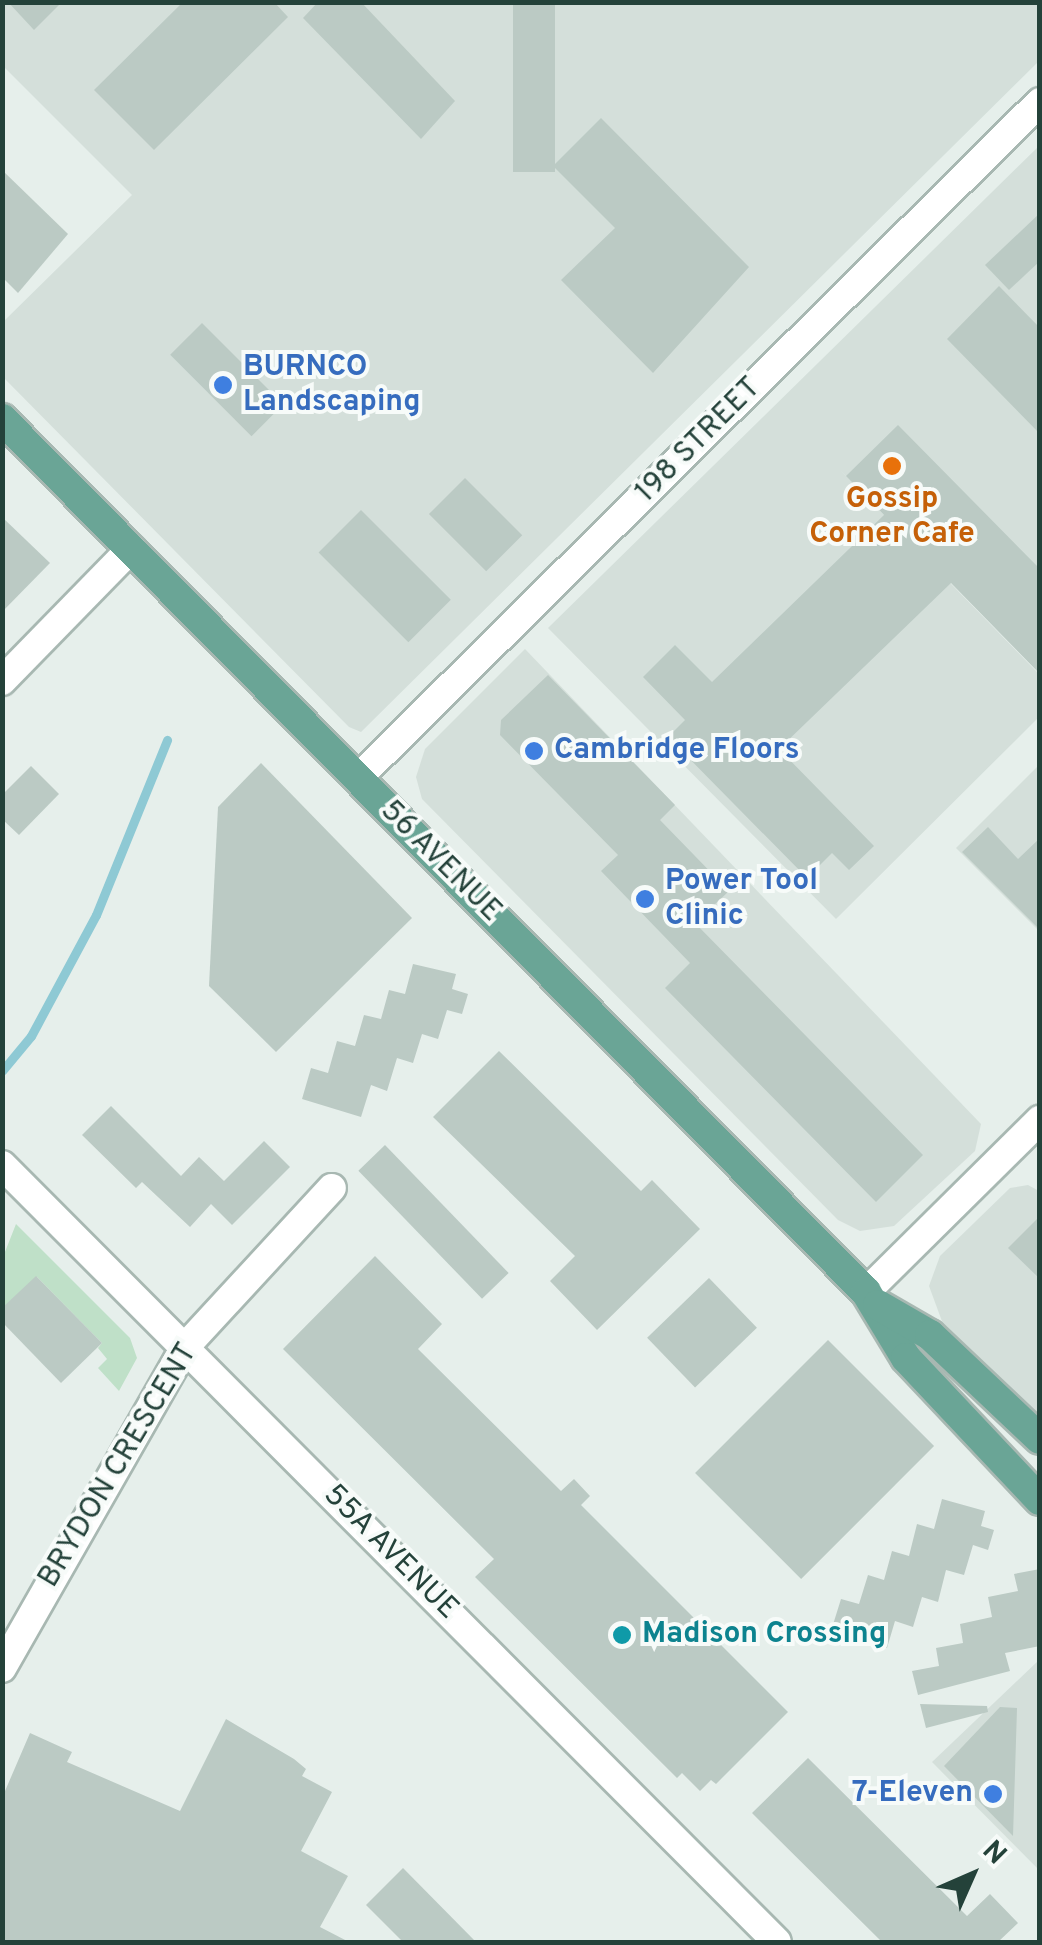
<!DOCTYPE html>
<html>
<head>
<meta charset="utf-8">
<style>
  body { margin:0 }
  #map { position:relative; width:1042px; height:1945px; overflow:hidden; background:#e6efeb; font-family:Overpass,sans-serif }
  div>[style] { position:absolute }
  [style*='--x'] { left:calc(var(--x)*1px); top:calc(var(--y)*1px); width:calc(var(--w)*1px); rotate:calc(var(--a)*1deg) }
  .built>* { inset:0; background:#d4dfda }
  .green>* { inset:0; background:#bfe0c8 }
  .stream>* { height:9px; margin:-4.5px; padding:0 4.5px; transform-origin:4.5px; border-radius:4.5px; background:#8ec9d4 }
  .building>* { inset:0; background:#bbcac4; transform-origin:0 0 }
  .roads { filter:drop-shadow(2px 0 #a8b8b2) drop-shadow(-2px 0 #a8b8b2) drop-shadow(0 2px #a8b8b2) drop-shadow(0 -2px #a8b8b2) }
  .minor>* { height:28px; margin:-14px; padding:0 14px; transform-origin:14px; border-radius:14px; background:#fff }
  .major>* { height:30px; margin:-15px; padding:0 15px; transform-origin:15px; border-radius:15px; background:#6aa596 }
  .dots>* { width:28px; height:28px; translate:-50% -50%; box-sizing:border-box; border:5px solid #f7fbf9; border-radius:50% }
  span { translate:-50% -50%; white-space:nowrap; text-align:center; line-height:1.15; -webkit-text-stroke:8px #f7fbf9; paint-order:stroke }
  .shop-label { font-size:30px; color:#366cbe; font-weight:700 }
  .left { translate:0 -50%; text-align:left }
  .right { translate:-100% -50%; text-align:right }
  .street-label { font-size:30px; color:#24423a }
  .food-label { font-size:30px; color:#c56008; font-weight:700 }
  .culture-label { font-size:30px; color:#0d838f; font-weight:700 }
  .frame { position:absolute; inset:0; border:5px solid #24423a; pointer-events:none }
  .north { position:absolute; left:922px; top:1825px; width:100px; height:100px; -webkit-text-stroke:8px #f7fbf9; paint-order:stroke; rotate:45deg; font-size:28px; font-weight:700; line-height:40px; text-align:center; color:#24423a }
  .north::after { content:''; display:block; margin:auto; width:35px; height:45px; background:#24423a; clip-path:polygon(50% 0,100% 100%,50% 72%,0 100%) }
</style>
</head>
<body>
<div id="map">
  <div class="built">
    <i style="clip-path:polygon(2px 3px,1039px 3px,1039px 61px,361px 732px,349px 727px,3px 377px,3px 322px,132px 195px,3px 66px)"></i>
    <i style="clip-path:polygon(1039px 146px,1039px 667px,841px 471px,1039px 674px,1039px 717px,836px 919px,548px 628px)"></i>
    <i style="clip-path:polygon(525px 649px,981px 1124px,975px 1151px,894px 1226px,860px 1231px,838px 1220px,422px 799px,416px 777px,425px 749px)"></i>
    <i style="clip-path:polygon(1039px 765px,1039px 931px,956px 848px)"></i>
    <i style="clip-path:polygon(1028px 1185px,1039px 1191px,1039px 1417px,943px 1324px,929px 1286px,940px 1256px,1010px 1188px)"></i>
    <i style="clip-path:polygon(1039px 1660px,1039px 1870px,932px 1762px)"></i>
  </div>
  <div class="green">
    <i style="clip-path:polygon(16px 1224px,130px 1338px,137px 1358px,119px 1391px,98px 1368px,107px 1359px,98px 1348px,102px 1343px,37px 1277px,3px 1308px,3px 1257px)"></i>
  </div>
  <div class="stream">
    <i style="--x:2;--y:1071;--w:45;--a:-50.4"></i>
    <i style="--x:31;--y:1036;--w:137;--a:-61.8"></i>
    <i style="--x:96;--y:915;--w:189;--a:-67.9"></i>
  </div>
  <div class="building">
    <i style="clip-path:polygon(8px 2px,62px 2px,34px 30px)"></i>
    <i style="clip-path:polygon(183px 2px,274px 2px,288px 17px,154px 150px,94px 90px)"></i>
    <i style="clip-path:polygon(318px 2px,361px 2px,455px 101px,421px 139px,303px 18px)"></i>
    <i style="left:513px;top:2px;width:42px;height:170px"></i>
    <i style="clip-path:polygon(601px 118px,749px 267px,653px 373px,561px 280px,615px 228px,553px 166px)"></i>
    <i style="clip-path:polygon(2px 170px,68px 234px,18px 293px,2px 277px)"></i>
    <i style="clip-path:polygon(1040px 213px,1040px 261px,1009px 290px,985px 265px)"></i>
    <i style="clip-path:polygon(999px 286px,1040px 328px,1040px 434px,947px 339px)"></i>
    <i style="left:202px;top:323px;width:115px;height:45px;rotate:45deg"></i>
    <i style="clip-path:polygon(898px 425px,1040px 569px,1040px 674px,951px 583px,779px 749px,874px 846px,849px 870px,832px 853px,807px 878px,668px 737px,685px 720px,643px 677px,675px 645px,712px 682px,884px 515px,846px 476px)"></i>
    <i style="left:465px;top:478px;width:81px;height:51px;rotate:45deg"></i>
    <i style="left:361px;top:510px;width:127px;height:60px;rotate:45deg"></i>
    <i style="clip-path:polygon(2px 517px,50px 563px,2px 612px)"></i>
    <i style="clip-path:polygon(548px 675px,675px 805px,660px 820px,729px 891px,695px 923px,923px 1155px,876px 1202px,665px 988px,690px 963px,601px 871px,618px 855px,500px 735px,501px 720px)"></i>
    <i style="clip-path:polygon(261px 763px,412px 918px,276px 1052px,209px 986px,218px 807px)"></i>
    <i style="clip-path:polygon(31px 766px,59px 794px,19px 835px,2px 819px,2px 795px)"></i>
    <i style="clip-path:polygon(988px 827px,1018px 859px,1040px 838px,1040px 930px,962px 852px)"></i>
    <i style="clip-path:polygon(413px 964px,456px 974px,452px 989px,468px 994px,462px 1014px,447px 1010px,438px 1039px,422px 1034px,413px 1063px,397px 1058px,387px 1091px,371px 1085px,361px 1117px,302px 1099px,311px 1068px,328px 1073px,337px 1041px,355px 1046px,364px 1015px,381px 1019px,389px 990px,405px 994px)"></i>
    <i style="clip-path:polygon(499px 1051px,641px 1191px,652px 1180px,700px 1229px,597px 1330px,550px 1281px,575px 1256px,433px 1117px)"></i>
    <i style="clip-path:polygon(111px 1106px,181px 1176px,199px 1157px,224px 1181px,264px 1141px,290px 1167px,232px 1225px,211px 1204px,190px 1227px,142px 1182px,136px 1188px,82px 1135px)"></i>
    <i style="left:385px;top:1145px;width:178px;height:37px;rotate:46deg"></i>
    <i style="clip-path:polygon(1040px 1216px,1040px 1279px,1008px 1248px)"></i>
    <i style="clip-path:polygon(375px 1256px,442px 1324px,418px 1349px,561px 1491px,574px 1479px,590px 1496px,581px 1505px,788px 1712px,716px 1784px,711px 1780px,700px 1791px,682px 1773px,677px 1778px,475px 1577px,494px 1559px,283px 1349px)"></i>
    <i style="clip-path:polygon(36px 1276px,102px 1343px,61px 1383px,2px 1322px,2px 1308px)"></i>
    <i style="left:709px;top:1278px;width:69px;height:86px;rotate:46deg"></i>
    <i style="left:828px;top:1340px;width:150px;height:188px;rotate:45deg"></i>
    <i style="clip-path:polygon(942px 1499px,985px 1511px,981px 1526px,994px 1530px,988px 1550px,973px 1545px,964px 1575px,946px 1570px,938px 1602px,922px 1597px,913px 1627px,895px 1621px,887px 1648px,831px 1631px,841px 1599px,859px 1604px,868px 1575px,884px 1580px,892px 1551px,909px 1556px,917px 1524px,934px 1529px)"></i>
    <i style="clip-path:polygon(1040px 1569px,1040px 1646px,1005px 1653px,1010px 1671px,918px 1695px,912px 1671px,939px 1666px,936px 1648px,963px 1643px,960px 1624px,992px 1617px,988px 1597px,1018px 1591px,1014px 1574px)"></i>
    <i style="clip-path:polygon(920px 1704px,987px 1706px,988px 1712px,926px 1728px)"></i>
    <i style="clip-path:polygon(1000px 1707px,1017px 1708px,1013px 1836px,944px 1766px)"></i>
    <i style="clip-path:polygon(226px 1719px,294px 1759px,306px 1769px,302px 1776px,332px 1792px,301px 1851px,348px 1876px,320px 1927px,349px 1942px,2px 1942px,2px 1798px,30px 1733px,72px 1752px,67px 1762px,180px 1811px)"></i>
    <i style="clip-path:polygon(808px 1758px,967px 1916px,990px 1894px,1018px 1923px,998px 1942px,882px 1942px,752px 1813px)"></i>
    <i style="clip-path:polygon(403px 1868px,476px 1942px,403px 1942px,366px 1905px)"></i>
  </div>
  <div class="roads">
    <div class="minor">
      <i style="--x:2;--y:681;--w:185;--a:-45.7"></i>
      <i style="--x:358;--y:778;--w:960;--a:-44.75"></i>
      <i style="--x:2;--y:1165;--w:1097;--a:45.07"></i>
      <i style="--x:866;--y:1292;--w:245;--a:-44.7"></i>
      <i style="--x:2;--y:1668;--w:371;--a:-60.3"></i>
      <i style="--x:186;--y:1346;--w:215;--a:-47.3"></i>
    </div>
    <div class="major">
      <i style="--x:2;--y:419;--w:1228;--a:45.3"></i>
      <i style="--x:866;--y:1292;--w:77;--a:58.8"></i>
      <i style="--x:906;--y:1358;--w:195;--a:46.7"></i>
      <i style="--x:878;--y:1305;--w:60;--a:30"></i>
      <i style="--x:930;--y:1335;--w:151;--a:43.4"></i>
    </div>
  </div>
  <div class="dots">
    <i style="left:223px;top:385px;background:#3f7fe0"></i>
    <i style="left:892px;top:466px;background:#e8710a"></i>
    <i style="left:534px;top:751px;background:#3f7fe0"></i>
    <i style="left:645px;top:899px;background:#3f7fe0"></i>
    <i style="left:622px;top:1635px;background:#0f9aa8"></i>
    <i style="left:993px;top:1794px;background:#3f7fe0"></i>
  </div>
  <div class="shop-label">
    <span class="left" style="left:243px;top:385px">BURNCO<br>Landscaping</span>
    <span class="left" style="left:554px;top:751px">Cambridge Floors</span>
    <span class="left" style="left:665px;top:899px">Power Tool<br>Clinic</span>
    <span class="right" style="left:973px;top:1794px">7-Eleven</span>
  </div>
  <div class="street-label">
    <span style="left:699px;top:441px;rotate:-45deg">198 STREET</span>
    <span style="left:440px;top:862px;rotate:45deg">56 AVENUE</span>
    <span style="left:119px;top:1466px;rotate:-59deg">BRYDON CRESCENT</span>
    <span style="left:390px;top:1553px;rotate:45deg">55A AVENUE</span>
  </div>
  <div class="food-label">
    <span style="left:892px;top:517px">Gossip<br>Corner Cafe</span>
  </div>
  <div class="culture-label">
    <span class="left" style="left:642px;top:1635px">Madison Crossing</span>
  </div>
  <div class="frame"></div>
  <div class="north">N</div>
</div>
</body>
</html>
